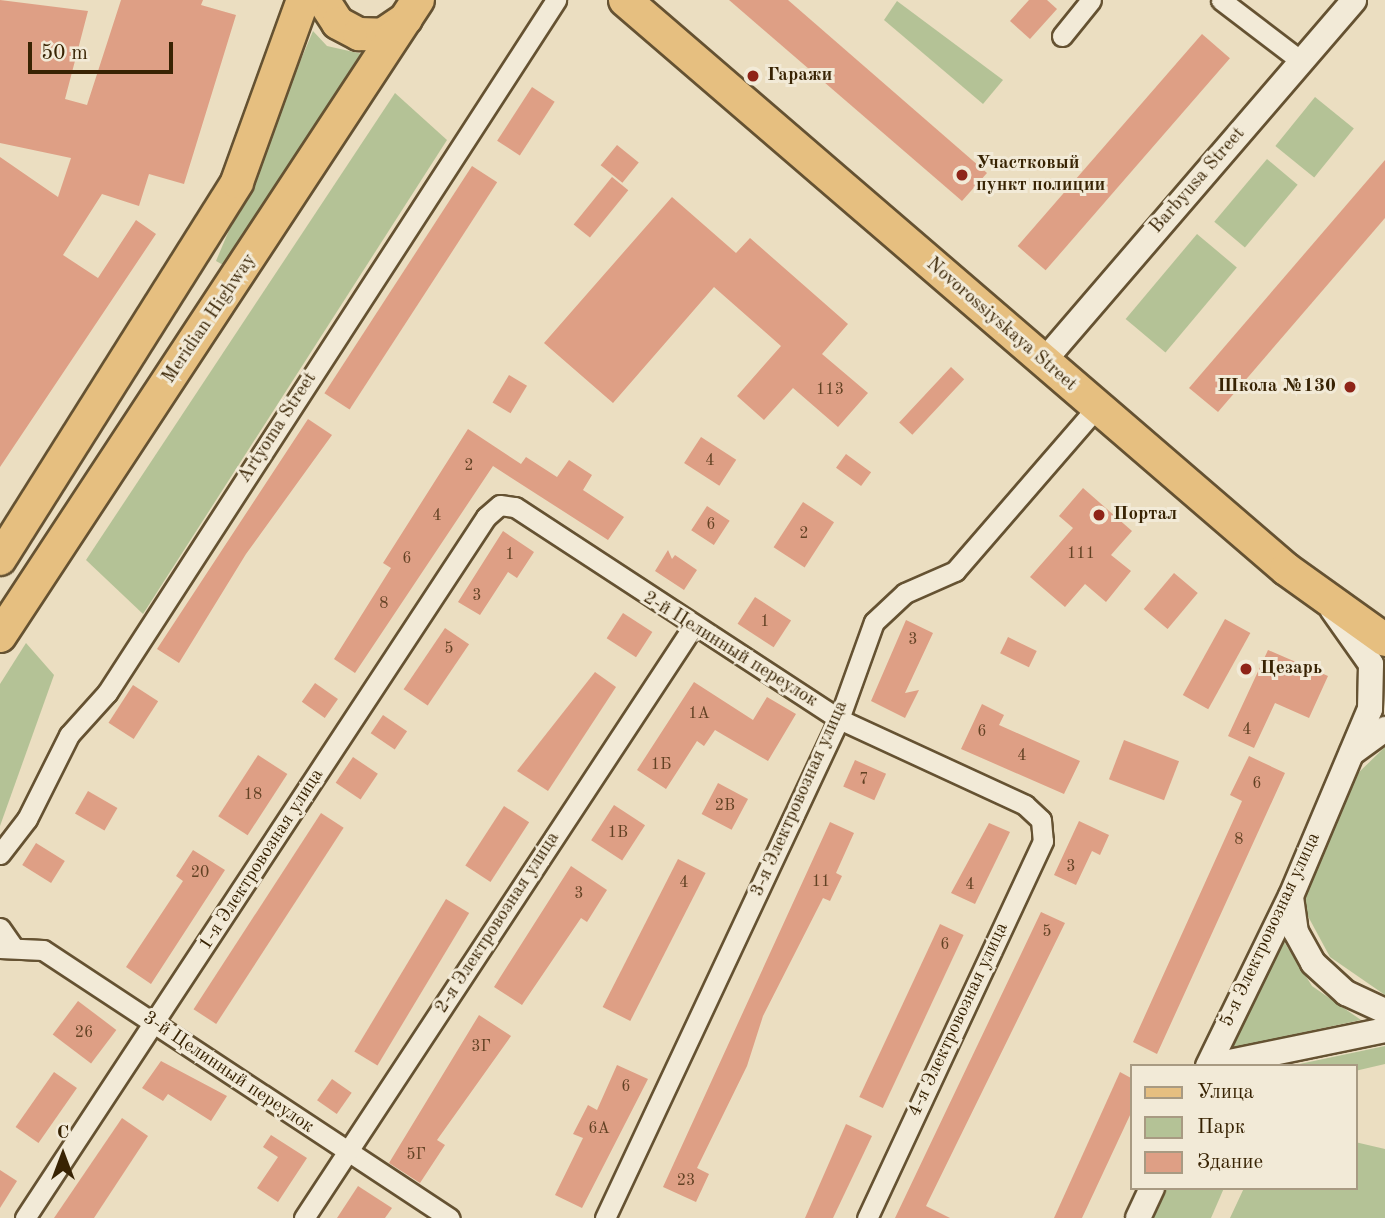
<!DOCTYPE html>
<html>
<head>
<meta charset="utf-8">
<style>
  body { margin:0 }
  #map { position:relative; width:1385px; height:1218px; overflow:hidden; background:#ebdec1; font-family:"Old Standard TT",serif }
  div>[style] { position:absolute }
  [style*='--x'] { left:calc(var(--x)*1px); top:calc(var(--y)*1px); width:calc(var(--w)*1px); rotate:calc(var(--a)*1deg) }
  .green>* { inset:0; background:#b4c296; transform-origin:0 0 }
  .building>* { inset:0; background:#de9f85; transform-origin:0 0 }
  .roads { filter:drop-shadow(2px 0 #655232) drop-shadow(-2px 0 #655232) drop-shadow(0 2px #655232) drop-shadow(0 -2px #655232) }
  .minor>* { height:19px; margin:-9.5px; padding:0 9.5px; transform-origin:9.5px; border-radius:9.5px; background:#f2ead7 }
  .tertiary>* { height:24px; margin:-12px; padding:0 12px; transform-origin:12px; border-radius:12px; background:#f2ead7 }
  .primary>* { height:32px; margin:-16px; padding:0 16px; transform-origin:16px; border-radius:16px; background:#e6bf80 }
  .dots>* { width:19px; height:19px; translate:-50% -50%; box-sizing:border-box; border:4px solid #f2ead7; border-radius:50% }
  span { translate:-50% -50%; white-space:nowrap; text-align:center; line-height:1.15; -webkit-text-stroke:6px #f2ead7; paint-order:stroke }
  .number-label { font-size:16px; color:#624224 }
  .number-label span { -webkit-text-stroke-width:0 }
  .poi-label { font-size:19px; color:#382303; font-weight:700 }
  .left { translate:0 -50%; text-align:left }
  .right { translate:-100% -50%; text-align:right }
  .street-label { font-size:19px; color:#382303 }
  .legend { position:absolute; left:1130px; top:1064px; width:228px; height:126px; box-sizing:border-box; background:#f2ead7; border:2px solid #a89a82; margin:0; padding:9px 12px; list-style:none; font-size:21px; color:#382303 }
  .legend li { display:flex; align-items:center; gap:14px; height:35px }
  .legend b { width:35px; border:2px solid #a89a82 }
  .north { position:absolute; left:28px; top:1120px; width:70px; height:70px; -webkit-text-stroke:5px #f2ead7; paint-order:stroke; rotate:0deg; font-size:19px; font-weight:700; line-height:28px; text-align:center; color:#382303 }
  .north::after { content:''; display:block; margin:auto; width:24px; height:32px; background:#382303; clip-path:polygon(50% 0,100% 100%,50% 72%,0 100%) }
  .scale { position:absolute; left:28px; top:42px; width:145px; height:32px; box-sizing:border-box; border:4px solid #382303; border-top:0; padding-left:9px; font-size:21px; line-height:24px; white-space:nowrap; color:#382303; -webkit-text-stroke:5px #f2ead7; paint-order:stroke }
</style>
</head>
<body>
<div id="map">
  <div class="green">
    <i style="clip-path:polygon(897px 1px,1003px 80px,983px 104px,884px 20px)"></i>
    <i style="clip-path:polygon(313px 31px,327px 46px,367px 55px,225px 266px,216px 261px)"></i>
    <i style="clip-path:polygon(395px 93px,447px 140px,143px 614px,86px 560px)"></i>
    <i style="left:1315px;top:97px;width:50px;height:63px;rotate:39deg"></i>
    <i style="left:1267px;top:159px;width:40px;height:82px;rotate:40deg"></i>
    <i style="left:1197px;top:234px;width:52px;height:111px;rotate:40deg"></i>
    <i style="clip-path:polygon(26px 643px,54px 675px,0 826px,0 684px)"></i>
    <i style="clip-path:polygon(1385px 747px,1385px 995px,1330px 957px,1303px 907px,1304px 887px,1355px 776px)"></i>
    <i style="clip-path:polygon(1281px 937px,1312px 986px,1361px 1020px,1231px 1048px)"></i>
    <i style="clip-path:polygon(1385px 1046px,1385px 1064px,1355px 1071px,1355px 1066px,1290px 1066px)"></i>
    <i style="clip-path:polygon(1355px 1142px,1385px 1149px,1385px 1218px,1230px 1218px,1244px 1188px,1355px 1188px)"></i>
    <i style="clip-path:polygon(1166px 1188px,1224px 1188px,1211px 1218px,1153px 1218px)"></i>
  </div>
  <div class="building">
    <i style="clip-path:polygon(0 0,88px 11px,65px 99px,87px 105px,121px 0,203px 0,201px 5px,236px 15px,184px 184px,149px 174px,139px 206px,102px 194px,63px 255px,98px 278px,136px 220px,156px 234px,0 467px,0 157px,58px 197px,71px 158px,0 143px)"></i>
    <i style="clip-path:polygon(729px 0,788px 0,987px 173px,962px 201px)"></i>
    <i style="clip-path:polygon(1029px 0,1047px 0,1057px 9px,1030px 39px,1010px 21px)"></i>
    <i style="left:1202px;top:34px;width:37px;height:281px;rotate:41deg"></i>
    <i style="left:532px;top:87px;width:27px;height:64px;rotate:33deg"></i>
    <i style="left:617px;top:145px;width:28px;height:26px;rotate:39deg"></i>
    <i style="clip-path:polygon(1385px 160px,1385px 218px,1218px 412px,1189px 388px)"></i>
    <i style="left:472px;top:166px;width:30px;height:271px;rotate:33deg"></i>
    <i style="left:612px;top:177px;width:21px;height:61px;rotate:39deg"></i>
    <i style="clip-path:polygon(672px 197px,736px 253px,750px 238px,848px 324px,822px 354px,868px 393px,838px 427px,793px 388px,764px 420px,737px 396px,781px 346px,714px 287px,613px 403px,544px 343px)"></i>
    <i style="left:951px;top:367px;width:18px;height:76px;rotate:43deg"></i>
    <i style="left:509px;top:375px;width:21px;height:32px;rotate:31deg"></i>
    <i style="clip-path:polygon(308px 419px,332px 435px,246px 554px,179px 663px,157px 649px)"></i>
    <i style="clip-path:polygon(468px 429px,521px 464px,526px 457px,557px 477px,569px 460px,592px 475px,583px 490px,624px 517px,608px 540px,493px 466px,355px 673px,334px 659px,391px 568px,383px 563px)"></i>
    <i style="left:701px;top:437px;width:42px;height:31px;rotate:33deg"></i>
    <i style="left:846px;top:454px;width:31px;height:17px;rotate:36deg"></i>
    <i style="clip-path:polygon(1083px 488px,1132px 531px,1111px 555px,1131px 571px,1106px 602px,1085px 584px,1065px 607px,1030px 577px,1073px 528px,1059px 516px)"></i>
    <i style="left:803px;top:502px;width:37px;height:54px;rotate:33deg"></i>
    <i style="left:707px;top:506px;width:27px;height:29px;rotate:33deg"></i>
    <i style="clip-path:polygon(503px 531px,534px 552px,517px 578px,508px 572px,480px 615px,458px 602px)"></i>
    <i style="clip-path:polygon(668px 550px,672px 559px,675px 555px,697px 570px,684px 590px,655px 571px)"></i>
    <i style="left:1174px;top:573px;width:31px;height:47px;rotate:40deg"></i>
    <i style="left:755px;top:597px;width:43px;height:32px;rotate:33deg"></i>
    <i style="left:623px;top:613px;width:35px;height:30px;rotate:33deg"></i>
    <i style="left:1225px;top:619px;width:29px;height:87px;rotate:29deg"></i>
    <i style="clip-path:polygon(906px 620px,933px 633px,905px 693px,919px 690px,905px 718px,871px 701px)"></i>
    <i style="left:445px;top:628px;width:29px;height:74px;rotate:34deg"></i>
    <i style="left:1008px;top:637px;width:32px;height:18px;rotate:26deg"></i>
    <i style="clip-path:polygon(1268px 650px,1328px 676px,1309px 718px,1275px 703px,1254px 748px,1228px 736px)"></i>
    <i style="clip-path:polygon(595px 672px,616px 687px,548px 791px,517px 771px)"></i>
    <i style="clip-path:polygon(694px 682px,753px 720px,767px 697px,796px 714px,768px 761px,715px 730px,704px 746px,697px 741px,666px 789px,637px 770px)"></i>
    <i style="left:315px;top:683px;width:28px;height:23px;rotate:35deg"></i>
    <i style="left:133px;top:685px;width:30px;height:45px;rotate:33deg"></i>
    <i style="clip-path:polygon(982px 704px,1004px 715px,999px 725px,1080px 761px,1064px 794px,961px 749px)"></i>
    <i style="left:383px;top:715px;width:29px;height:22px;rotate:34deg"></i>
    <i style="left:1124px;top:740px;width:59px;height:42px;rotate:21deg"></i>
    <i style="left:258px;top:755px;width:35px;height:73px;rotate:33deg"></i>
    <i style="clip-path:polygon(1249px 756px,1285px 773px,1157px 1054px,1133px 1042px,1242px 801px,1230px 795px)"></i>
    <i style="left:353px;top:757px;width:30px;height:31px;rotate:34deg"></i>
    <i style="left:855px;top:760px;width:34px;height:29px;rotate:24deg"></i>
    <i style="left:718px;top:783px;width:34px;height:35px;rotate:28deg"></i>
    <i style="left:88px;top:791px;width:34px;height:26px;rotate:30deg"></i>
    <i style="left:614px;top:805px;width:37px;height:42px;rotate:33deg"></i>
    <i style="left:504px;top:806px;width:30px;height:71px;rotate:33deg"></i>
    <i style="left:321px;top:813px;width:27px;height:234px;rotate:33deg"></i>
    <i style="clip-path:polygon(1079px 821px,1109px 835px,1100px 855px,1092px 851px,1076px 885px,1054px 875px)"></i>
    <i style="clip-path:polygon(830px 822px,854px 833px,836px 873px,842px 876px,830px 901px,823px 898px,763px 1016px,747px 1066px,697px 1168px,709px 1174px,696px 1202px,663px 1187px)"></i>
    <i style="clip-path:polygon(989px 823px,1010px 832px,975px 904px,951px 893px)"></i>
    <i style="left:36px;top:843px;width:34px;height:26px;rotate:32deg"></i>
    <i style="clip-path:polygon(193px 850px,225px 870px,151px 984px,126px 967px,183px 881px,176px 876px)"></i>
    <i style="left:678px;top:859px;width:31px;height:166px;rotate:27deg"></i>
    <i style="clip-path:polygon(571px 866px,607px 890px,587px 922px,581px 918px,522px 1005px,494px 987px)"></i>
    <i style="left:446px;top:899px;width:27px;height:178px;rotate:31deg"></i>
    <i style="clip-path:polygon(1041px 912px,1065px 923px,926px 1206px,950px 1218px,895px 1218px)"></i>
    <i style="left:940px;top:924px;width:26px;height:191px;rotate:25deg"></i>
    <i style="left:78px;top:1001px;width:48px;height:42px;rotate:37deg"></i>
    <i style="clip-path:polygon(479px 1015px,511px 1036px,437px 1140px,445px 1145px,420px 1183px,389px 1163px)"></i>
    <i style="clip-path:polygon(161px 1061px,227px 1096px,211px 1121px,168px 1094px,163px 1101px,142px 1088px)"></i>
    <i style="clip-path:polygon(617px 1065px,648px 1079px,582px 1208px,555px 1195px,583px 1138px,573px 1134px,588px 1105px,597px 1110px)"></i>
    <i style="left:54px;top:1072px;width:28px;height:67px;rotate:35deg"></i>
    <i style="clip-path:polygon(1120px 1072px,1131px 1078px,1131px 1113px,1082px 1218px,1054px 1218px)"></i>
    <i style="left:332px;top:1079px;width:24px;height:26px;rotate:35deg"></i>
    <i style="clip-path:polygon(122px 1118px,148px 1136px,94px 1218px,54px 1218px)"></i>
    <i style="clip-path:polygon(846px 1124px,872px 1136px,833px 1218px,805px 1218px)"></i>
    <i style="clip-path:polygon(271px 1135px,307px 1158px,278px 1202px,257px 1188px,278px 1157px,263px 1147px)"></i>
    <i style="clip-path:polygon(0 1170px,17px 1181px,0 1208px)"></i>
    <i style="clip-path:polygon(358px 1186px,392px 1208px,385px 1218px,337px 1218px)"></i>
  </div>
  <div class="roads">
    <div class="minor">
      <i style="--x:1221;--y:0;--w:101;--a:37.3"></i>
      <i style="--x:1062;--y:36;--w:46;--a:-51.1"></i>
      <i style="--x:0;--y:854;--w:44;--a:-52.4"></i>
      <i style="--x:27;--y:819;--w:94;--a:-63.4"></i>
      <i style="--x:69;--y:735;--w:57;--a:-47.9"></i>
      <i style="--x:107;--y:693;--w:826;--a:-57.06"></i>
      <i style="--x:0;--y:928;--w:24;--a:55"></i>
      <i style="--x:0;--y:948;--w:43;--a:2.7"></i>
      <i style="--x:43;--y:950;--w:487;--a:33.4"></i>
      <i style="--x:25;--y:1218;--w:839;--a:-56.67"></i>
      <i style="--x:486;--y:517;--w:18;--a:-41"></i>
      <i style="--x:500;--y:505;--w:15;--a:8"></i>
      <i style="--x:515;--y:507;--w:387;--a:33.2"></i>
      <i style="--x:839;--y:719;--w:205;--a:24.8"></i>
      <i style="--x:1025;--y:805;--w:22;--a:43"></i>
      <i style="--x:1041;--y:820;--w:21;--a:85"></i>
      <i style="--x:1043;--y:841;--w:416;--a:115"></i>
      <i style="--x:304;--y:1218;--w:706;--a:-56.67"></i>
      <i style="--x:605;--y:1218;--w:551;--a:-64.88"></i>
      <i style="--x:839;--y:719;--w:103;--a:-70.2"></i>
      <i style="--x:874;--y:622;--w:42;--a:-43.1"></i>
      <i style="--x:905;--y:593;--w:55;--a:-23.7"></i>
      <i style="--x:955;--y:571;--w:216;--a:-49.1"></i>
    </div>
    <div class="tertiary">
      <i style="--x:1043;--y:362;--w:477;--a:-49.3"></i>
      <i style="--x:1352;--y:753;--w:41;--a:-36"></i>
      <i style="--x:1291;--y:897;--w:35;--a:82"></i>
      <i style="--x:1296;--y:932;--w:35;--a:61"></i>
      <i style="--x:1313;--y:963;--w:45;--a:42.3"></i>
      <i style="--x:1346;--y:993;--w:43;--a:24.8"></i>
      <i style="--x:1208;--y:1066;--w:189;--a:-64"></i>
      <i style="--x:1291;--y:896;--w:203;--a:-67.1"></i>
      <i style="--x:1370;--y:709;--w:45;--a:-88.7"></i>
      <i style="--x:1371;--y:664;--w:67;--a:-125.3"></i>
      <i style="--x:1210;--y:1066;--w:179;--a:-11.6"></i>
      <i style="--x:1138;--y:1218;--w:33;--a:-65"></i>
    </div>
    <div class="primary">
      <i style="--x:323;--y:0;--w:27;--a:57"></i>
      <i style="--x:338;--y:23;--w:24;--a:28"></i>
      <i style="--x:359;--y:34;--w:23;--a:2"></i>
      <i style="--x:382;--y:35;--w:29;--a:-34"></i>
      <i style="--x:625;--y:0;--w:872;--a:40.72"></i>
      <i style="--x:1286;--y:569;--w:122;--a:35.6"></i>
      <i style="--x:0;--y:559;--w:445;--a:-57.8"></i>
      <i style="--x:237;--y:182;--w:194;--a:-70.1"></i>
      <i style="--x:0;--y:636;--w:761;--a:-56.69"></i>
    </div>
  </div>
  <div class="dots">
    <i style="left:753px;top:76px;background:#8f2418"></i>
    <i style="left:962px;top:175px;background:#8f2418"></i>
    <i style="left:1350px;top:387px;background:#8f2418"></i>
    <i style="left:1099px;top:515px;background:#8f2418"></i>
    <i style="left:1246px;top:669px;background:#8f2418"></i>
  </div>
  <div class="number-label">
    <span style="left:830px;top:390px">113</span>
    <span style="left:710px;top:461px">4</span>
    <span style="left:469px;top:466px">2</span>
    <span style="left:437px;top:516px">4</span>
    <span style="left:711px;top:525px">6</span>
    <span style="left:804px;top:534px">2</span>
    <span style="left:1081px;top:554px">111</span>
    <span style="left:510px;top:555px">1</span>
    <span style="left:407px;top:559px">6</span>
    <span style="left:477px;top:596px">3</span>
    <span style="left:384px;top:604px">8</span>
    <span style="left:765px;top:622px">1</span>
    <span style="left:913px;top:640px">3</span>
    <span style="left:449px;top:649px">5</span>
    <span style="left:699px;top:714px">1А</span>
    <span style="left:1247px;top:730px">4</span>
    <span style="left:982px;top:732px">6</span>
    <span style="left:1022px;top:756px">4</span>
    <span style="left:661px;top:765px">1Б</span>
    <span style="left:864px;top:780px">7</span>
    <span style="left:1257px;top:784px">6</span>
    <span style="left:253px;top:795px">18</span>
    <span style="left:725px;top:806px">2В</span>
    <span style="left:618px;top:833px">1В</span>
    <span style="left:1239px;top:840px">8</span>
    <span style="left:1071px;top:867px">3</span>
    <span style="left:200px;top:873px">20</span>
    <span style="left:821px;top:882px">11</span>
    <span style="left:684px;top:883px">4</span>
    <span style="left:970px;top:885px">4</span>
    <span style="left:579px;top:894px">3</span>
    <span style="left:1047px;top:932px">5</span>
    <span style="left:945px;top:945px">6</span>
    <span style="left:84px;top:1033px">26</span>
    <span style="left:481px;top:1047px">3Г</span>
    <span style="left:626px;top:1087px">6</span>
    <span style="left:599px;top:1129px">6А</span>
    <span style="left:416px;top:1155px">5Г</span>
    <span style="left:686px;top:1181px">23</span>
  </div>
  <div class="poi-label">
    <span class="left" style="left:767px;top:76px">Гаражи</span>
    <span class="left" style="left:976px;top:175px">Участковый<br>пункт полиции</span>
    <span class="right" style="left:1336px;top:387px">Школа №130</span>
    <span class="left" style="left:1113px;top:515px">Портал</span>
    <span class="left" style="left:1260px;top:669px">Цезарь</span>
  </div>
  <div class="street-label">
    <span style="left:1198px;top:181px;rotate:-49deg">Barbyusa Street</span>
    <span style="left:210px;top:319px;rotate:-56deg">Meridian Highway</span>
    <span style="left:1001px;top:325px;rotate:41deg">Novorossiyskaya Street</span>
    <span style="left:278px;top:428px;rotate:-57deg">Artyoma Street</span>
    <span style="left:730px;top:650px;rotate:32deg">2-й Целинный переулок</span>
    <span style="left:800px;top:799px;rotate:-66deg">3-я Электровозная улица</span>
    <span style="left:262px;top:860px;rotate:-57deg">1-я Электровозная улица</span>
    <span style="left:498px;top:923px;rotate:-57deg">2-я Электровозная улица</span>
    <span style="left:1271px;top:930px;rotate:-65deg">5-я Электровозная улица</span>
    <span style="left:959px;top:1020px;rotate:-65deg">4-я Электровозная улица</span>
    <span style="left:228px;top:1073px;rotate:34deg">3-й Целинный переулок</span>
  </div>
  <ul class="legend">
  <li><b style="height:9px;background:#e6bf80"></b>Улица</li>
  <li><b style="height:19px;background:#b4c296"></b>Парк</li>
  <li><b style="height:19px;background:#de9f85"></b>Здание</li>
  </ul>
  <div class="north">С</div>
  <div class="scale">50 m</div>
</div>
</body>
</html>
